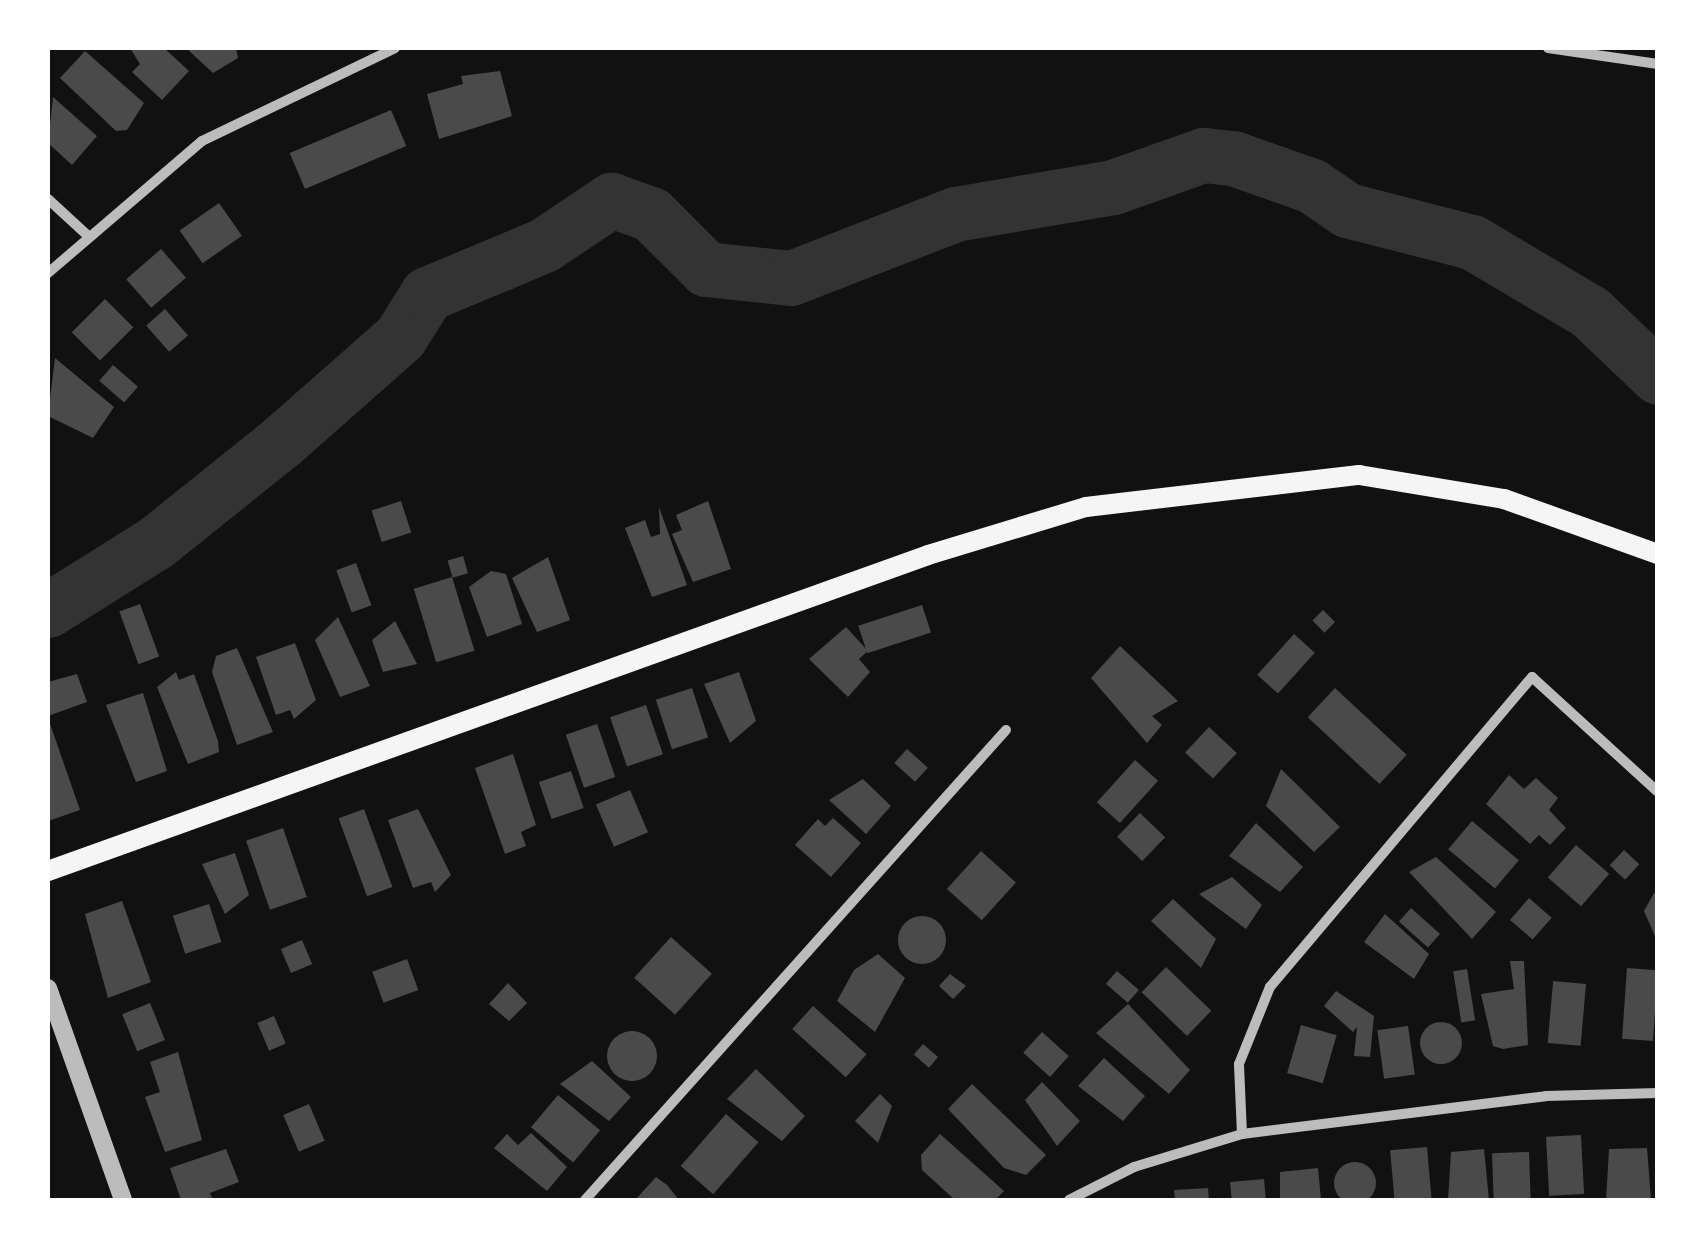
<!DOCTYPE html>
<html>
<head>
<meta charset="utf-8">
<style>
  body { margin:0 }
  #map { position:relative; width:1705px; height:1248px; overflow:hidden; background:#111; font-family:"Space Grotesk",sans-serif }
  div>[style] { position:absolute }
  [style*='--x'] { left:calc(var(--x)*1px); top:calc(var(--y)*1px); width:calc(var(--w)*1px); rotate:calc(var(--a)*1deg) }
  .river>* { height:55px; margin:-27.5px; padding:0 27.5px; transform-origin:27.5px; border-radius:27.5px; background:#333 }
  .building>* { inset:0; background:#4a4a4a; transform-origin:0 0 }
  .round { border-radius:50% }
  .minor>* { height:10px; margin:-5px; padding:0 5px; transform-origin:5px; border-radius:5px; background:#bcbcbc }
  .tertiary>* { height:18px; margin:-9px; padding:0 9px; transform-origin:9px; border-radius:9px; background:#bcbcbc }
  .secondary>* { height:20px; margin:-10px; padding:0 10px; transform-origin:10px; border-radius:10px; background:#f5f5f5 }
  span { translate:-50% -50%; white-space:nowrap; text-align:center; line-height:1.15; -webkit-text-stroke:9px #fff; paint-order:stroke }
  .frame { position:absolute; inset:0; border:50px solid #fff; pointer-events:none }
</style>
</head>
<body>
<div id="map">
  <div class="river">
    <i style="--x:48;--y:610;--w:126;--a:-32.1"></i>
    <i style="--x:155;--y:543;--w:161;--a:-38.7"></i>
    <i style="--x:281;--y:442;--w:159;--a:-41.4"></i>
    <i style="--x:400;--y:337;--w:51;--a:-57.9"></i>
    <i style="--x:427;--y:294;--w:127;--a:-22.7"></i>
    <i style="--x:544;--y:245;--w:81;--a:-33.9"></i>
    <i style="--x:611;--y:200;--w:42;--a:19.3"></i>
    <i style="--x:651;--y:214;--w:78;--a:45"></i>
    <i style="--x:706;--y:269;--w:85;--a:6"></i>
    <i style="--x:791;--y:278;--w:176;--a:-21.3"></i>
    <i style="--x:955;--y:214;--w:160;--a:-9.7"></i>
    <i style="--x:1113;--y:187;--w:96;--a:-19.6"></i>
    <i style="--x:1203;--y:155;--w:30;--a:6"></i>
    <i style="--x:1233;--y:158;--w:84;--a:19.5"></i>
    <i style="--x:1312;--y:186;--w:42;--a:34.4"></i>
    <i style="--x:1347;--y:210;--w:129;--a:14.4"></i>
    <i style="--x:1472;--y:242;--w:137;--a:30.7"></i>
    <i style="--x:1590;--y:312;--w:94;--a:43.7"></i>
  </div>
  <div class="building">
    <i style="clip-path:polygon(130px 48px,164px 48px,189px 71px,162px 100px,132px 72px,140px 64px)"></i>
    <i style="clip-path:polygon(186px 48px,236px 48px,238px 58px,213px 73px)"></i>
    <i style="clip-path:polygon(85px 51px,144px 103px,127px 130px,116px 131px,60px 78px)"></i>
    <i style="clip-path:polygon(500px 71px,512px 116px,439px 139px,427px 94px,463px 84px,461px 76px)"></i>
    <i style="clip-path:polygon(53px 97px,97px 136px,72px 165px,48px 143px)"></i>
    <i style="left:391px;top:110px;width:39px;height:110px;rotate:67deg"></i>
    <i style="left:219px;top:203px;width:40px;height:48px;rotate:55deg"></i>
    <i style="left:161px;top:249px;width:38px;height:46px;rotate:49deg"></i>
    <i style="left:105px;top:299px;width:40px;height:47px;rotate:45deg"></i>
    <i style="left:165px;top:309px;width:35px;height:25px;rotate:49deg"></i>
    <i style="clip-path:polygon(55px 358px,114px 407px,93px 438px,48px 416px)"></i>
    <i style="left:113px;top:365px;width:33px;height:21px;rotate:41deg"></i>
    <i style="left:401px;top:501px;width:33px;height:31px;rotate:72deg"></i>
    <i style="clip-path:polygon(708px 501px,731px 569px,693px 582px,672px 534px,682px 530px,676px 515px)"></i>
    <i style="clip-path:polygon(659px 507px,687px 585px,652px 597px,625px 528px,645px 520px,651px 537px,660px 534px)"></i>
    <i style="left:463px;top:556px;width:18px;height:16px;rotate:74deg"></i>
    <i style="clip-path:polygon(548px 557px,570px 620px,537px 632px,512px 578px)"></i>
    <i style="left:356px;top:563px;width:45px;height:21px;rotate:70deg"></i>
    <i style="clip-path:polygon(491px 571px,506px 574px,522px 624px,487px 637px,469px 587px)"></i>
    <i style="left:452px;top:577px;width:77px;height:40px;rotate:73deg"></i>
    <i style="left:140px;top:604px;width:56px;height:22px;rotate:70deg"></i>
    <i style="left:922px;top:605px;width:29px;height:67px;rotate:72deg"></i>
    <i style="left:1323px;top:610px;width:17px;height:15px;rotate:45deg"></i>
    <i style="clip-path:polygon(338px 617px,370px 686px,340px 697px,315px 640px)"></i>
    <i style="clip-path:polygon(395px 621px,417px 664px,383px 672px,372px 640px)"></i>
    <i style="clip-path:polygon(846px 627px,868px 651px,859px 659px,870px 672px,848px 697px,809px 659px)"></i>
    <i style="left:1294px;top:634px;width:28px;height:55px;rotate:42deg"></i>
    <i style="clip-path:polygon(295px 643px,316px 700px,294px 719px,290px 710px,276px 715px,256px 657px)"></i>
    <i style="clip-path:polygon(1120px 646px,1178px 701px,1152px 716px,1162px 725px,1147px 743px,1091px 678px)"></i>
    <i style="clip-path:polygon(237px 648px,273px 732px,237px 745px,212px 672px,216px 656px)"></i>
    <i style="clip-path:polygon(176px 672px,179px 680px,194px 674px,218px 741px,219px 752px,188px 764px,157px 687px)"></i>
    <i style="clip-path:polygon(739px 672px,756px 721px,730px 743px,704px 684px)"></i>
    <i style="clip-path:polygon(77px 674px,87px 702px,48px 716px,48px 682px)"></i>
    <i style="left:692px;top:688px;width:52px;height:38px;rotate:72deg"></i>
    <i style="left:1335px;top:688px;width:98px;height:40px;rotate:43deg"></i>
    <i style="clip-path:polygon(143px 693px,167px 771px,136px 782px,106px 705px)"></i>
    <i style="left:646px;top:705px;width:52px;height:38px;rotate:71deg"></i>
    <i style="clip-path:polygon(48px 718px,80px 810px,48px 821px)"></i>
    <i style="left:597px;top:724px;width:56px;height:33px;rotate:71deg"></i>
    <i style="left:1209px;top:727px;width:38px;height:35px;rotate:43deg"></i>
    <i style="left:907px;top:749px;width:28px;height:19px;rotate:42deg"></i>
    <i style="clip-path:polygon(513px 754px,536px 825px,521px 832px,526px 846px,505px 854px,475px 768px)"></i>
    <i style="left:1135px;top:760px;width:31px;height:57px;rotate:42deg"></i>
    <i style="clip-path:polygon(1281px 769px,1340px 827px,1314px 852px,1266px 806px)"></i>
    <i style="left:571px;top:771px;width:39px;height:34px;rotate:71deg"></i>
    <i style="clip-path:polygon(1509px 775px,1524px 789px,1536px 778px,1558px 798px,1549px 810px,1566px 828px,1550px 845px,1539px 835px,1530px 844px,1486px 804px)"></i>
    <i style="clip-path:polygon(863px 779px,891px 806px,866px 834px,829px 800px)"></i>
    <i style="left:630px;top:790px;width:46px;height:37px;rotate:67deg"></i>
    <i style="left:364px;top:809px;width:83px;height:27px;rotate:70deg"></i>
    <i style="clip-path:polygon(418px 809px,451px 875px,435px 892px,431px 882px,413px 888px,388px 820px)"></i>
    <i style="left:1140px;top:813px;width:35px;height:33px;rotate:44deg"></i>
    <i style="clip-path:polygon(833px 818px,861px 843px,831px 877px,795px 845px,818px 819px,825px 826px)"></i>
    <i style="left:1472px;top:821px;width:61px;height:37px;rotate:40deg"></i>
    <i style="clip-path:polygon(1256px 823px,1303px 867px,1280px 892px,1229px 856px)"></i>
    <i style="left:283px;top:828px;width:73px;height:39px;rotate:71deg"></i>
    <i style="left:1576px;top:845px;width:44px;height:43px;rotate:41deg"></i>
    <i style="left:1624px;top:850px;width:21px;height:21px;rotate:43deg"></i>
    <i style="left:981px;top:851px;width:47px;height:51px;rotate:42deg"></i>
    <i style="clip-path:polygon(235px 853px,249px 895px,225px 914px,202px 864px)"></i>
    <i style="clip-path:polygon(1436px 857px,1496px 912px,1472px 939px,1409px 872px)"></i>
    <i style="clip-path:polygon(1232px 877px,1262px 905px,1246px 929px,1199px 894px)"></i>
    <i style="clip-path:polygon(1654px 893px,1658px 896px,1658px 943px,1644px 911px)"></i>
    <i style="left:1529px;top:898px;width:30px;height:29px;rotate:41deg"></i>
    <i style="clip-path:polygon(1173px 899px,1216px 939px,1201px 968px,1151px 921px)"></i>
    <i style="clip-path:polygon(122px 901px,151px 982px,108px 998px,85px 914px)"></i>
    <i style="left:209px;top:904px;width:40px;height:38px;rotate:72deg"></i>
    <i style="left:1411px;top:908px;width:39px;height:18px;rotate:42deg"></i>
    <i style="clip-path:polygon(1385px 914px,1429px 954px,1414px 979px,1364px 942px)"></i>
    <i class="round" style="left:898px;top:916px;width:48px;height:48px"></i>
    <i style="left:671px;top:937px;width:55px;height:55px;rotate:42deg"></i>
    <i style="left:302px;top:940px;width:26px;height:23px;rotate:67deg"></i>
    <i style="clip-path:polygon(878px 954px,905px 978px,875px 1032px,837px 1001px,854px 970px)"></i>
    <i style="left:407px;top:959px;width:33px;height:37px;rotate:70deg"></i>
    <i style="clip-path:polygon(1510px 961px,1524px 961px,1528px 1045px,1503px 1049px,1493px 1046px,1481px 994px,1514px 989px)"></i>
    <i style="left:1166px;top:967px;width:63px;height:35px;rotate:44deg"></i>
    <i style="left:1627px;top:968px;width:31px;height:71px;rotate:4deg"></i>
    <i style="left:1467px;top:969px;width:52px;height:14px;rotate:81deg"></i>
    <i style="left:1117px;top:971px;width:29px;height:17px;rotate:41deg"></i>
    <i style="clip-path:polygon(950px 974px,966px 986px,953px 999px,939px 986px)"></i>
    <i style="clip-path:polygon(508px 983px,527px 1003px,509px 1021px,489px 1004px)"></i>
    <i style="left:1586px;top:984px;width:62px;height:33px;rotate:95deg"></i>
    <i style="clip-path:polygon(1336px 991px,1374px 1016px,1370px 1057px,1354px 1056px,1357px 1027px,1353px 1032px,1324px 1006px)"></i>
    <i style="left:150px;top:1003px;width:40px;height:30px;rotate:68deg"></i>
    <i style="clip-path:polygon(1128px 1004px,1190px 1070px,1169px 1094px,1096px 1033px)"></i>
    <i style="left:813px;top:1006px;width:72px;height:31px;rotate:42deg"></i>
    <i style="left:274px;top:1016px;width:30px;height:18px;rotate:67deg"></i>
    <i class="round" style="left:1420px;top:1022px;width:42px;height:42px"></i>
    <i style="left:1301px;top:1025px;width:37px;height:50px;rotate:16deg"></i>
    <i style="left:1408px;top:1026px;width:49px;height:31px;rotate:82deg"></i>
    <i class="round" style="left:607px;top:1031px;width:50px;height:50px"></i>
    <i style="left:1042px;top:1032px;width:36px;height:28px;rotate:42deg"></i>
    <i style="left:923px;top:1044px;width:20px;height:14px;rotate:41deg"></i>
    <i style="clip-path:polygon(178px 1052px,202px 1140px,165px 1152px,145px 1097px,160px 1092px,150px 1062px)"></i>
    <i style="clip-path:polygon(1104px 1058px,1145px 1096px,1123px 1121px,1078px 1086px)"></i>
    <i style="clip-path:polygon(592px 1061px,631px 1097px,609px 1121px,560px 1084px)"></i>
    <i style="clip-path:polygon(756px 1069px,805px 1116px,782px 1141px,727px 1099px)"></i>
    <i style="clip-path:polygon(1042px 1082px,1080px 1121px,1057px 1146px,1025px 1100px)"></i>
    <i style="clip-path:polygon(972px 1084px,1046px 1155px,1026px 1175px,1004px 1168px,948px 1109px)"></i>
    <i style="clip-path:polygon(880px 1094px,892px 1106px,878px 1143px,855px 1121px)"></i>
    <i style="left:558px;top:1095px;width:55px;height:42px;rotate:40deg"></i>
    <i style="left:309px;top:1104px;width:40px;height:28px;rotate:67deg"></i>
    <i style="left:726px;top:1114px;width:43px;height:69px;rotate:41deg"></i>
    <i style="clip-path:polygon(531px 1133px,567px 1167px,547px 1191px,494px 1148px,507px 1134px,518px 1145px)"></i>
    <i style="clip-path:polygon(940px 1134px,1004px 1191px,995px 1200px,955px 1200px,922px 1170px,921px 1155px)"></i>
    <i style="left:1581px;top:1135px;width:59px;height:35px;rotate:87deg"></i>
    <i style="left:1427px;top:1147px;width:53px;height:37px;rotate:85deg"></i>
    <i style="clip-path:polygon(1647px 1148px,1651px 1200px,1606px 1200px,1609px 1149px)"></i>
    <i style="clip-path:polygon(226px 1149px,239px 1182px,210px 1193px,213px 1200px,181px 1200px,170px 1168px)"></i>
    <i style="clip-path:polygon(1484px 1149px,1489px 1200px,1448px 1200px,1451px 1152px)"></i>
    <i style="left:1529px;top:1152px;width:48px;height:37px;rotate:88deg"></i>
    <i class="round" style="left:1334px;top:1162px;width:42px;height:42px"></i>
    <i style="clip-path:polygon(1318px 1168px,1321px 1200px,1280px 1200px,1280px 1172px)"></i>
    <i style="clip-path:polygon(656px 1177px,667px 1185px,679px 1200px,635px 1200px)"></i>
    <i style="left:1264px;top:1179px;width:21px;height:34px;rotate:85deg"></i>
    <i style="clip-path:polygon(1208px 1188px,1209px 1200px,1175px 1200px,1174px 1190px)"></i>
  </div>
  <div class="minor">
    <i style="--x:1548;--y:48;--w:111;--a:8.3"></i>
    <i style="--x:48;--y:199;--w:52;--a:42.6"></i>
    <i style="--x:48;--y:273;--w:203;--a:-40.6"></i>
    <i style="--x:202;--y:141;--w:214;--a:-25.7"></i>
    <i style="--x:1242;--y:1134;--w:70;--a:-92.5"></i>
    <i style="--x:1239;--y:1064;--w:83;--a:-68.1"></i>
    <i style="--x:1270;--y:987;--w:406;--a:-49.8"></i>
    <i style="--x:1532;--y:677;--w:171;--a:42.4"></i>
    <i style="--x:585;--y:1200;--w:631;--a:-48.15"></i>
    <i style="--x:1069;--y:1200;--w:73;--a:-26.9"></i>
    <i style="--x:1134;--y:1167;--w:113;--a:-17"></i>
    <i style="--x:1242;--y:1134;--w:306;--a:-7.1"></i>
    <i style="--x:1546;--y:1096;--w:112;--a:-1.5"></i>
  </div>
  <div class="tertiary">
    <i style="--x:48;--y:988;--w:225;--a:70.5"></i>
  </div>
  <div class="secondary">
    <i style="--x:48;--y:871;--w:935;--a:-19.75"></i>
    <i style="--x:928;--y:555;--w:165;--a:-16.9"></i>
    <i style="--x:1086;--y:507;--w:275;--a:-6.7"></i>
    <i style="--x:1359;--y:475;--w:147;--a:9.4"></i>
    <i style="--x:1504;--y:499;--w:164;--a:19.7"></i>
  </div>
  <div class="frame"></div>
</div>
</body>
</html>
